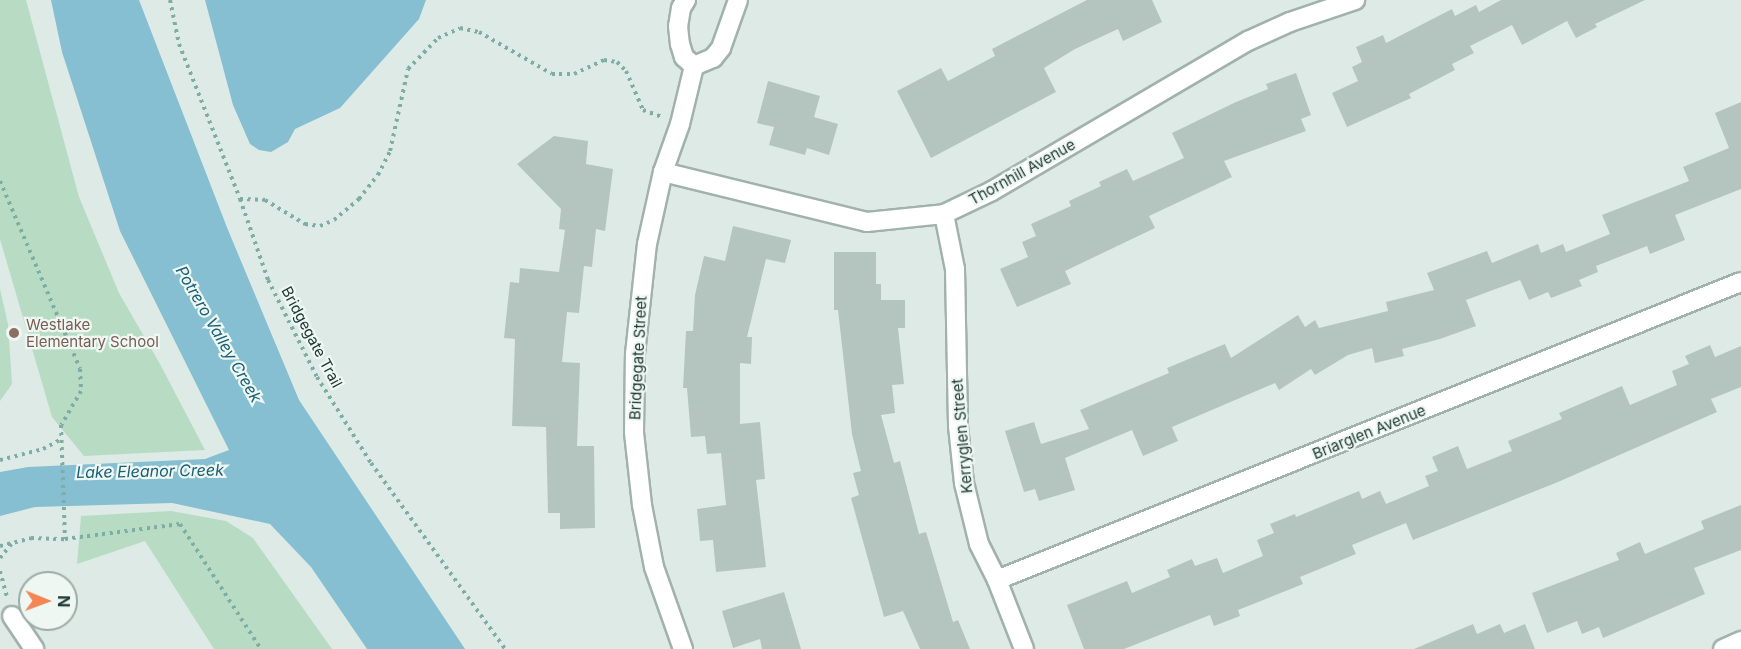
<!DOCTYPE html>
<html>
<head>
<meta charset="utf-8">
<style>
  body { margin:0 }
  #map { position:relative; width:1741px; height:649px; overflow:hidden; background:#deeae6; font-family:Inter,sans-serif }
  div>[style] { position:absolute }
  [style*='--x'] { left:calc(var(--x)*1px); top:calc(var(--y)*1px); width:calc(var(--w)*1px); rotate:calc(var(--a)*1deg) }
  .green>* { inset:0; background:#b7dcc3 }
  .water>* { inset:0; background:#85bfd1 }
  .building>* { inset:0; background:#b4c5bf }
  .path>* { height:4px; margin-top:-2px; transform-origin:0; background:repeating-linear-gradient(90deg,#7eaea3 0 3px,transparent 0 7.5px) }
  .roads { filter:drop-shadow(2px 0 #a1b2ad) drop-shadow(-2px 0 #a1b2ad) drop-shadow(0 2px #a1b2ad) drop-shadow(0 -2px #a1b2ad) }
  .minor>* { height:18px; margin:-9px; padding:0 9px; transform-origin:9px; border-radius:9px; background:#fff }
  .dots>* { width:16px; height:16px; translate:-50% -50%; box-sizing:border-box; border:3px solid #eff7f3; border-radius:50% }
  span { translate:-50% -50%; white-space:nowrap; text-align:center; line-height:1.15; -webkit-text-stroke:4.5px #eff7f3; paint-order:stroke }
  .street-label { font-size:15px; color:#203a35 }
  .education-label { font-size:15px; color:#785e54 }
  .left { translate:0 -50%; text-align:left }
  .water-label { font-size:16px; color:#1a6076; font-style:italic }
  .north { position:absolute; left:18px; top:571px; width:60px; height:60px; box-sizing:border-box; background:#eff7f3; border:2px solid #9caba7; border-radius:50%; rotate:91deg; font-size:16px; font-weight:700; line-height:24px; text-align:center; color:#203a35 }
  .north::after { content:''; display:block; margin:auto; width:21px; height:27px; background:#f38653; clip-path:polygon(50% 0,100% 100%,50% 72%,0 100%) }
</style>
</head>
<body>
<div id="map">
  <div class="green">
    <i style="clip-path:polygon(0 0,26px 0,79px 197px,119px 293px,160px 364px,205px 450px,84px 456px,52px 417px,0 239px)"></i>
    <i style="clip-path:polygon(0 289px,8px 324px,12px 384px,0 401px)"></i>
    <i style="clip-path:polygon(171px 511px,226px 521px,253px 538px,332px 649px,214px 649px,145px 541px,77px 564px,81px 516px)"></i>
  </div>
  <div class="water">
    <i style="clip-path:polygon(51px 0,139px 0,228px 230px,299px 400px,465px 649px,367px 649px,311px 567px,270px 524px,172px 503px,35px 507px,0 516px,0 472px,28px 467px,205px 459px,229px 450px,120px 231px,62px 52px)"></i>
    <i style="clip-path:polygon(205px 0,426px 0,419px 19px,340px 108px,295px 129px,288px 142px,271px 152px,259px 150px,250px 144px,233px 105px)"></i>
  </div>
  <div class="building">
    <i style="clip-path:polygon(1087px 0,1152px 0,1162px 22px,1123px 41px,1118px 29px,1075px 49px,1044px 68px,1056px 92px,931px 158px,897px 91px,941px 68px,948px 81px,995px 56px,992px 49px)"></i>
    <i style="clip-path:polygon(1501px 0,1645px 0,1595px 24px,1597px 27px,1576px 38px,1567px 21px,1522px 45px,1512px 25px,1470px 46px,1474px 53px,1452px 64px,1455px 70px,1409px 94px,1411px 98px,1347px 127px,1332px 93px,1358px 81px,1352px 67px,1362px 62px,1356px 47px,1383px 35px,1386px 43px,1452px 9px,1455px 16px,1476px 5px,1479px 12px)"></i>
    <i style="clip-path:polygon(1296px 73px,1311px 115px,1301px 119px,1306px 131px,1224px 161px,1232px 177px,1149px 216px,1155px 228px,1065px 271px,1071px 284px,1017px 307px,1000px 269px,1028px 257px,1022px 242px,1036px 236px,1031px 224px,1071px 206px,1069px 201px,1101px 186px,1099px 182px,1127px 169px,1133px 181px,1184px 158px,1172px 133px,1236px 102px,1268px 89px,1266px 84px)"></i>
    <i style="clip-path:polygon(768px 81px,820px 96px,814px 117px,838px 124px,829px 155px,807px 148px,805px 155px,769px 145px,774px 127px,757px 123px)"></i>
    <i style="clip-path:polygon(1741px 102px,1741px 189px,1675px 215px,1685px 240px,1650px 254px,1647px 246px,1596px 266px,1598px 272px,1579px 280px,1582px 286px,1551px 298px,1548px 292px,1529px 300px,1520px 280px,1466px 300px,1476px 326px,1440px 339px,1402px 349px,1404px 356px,1375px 363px,1372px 348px,1348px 355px,1315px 375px,1311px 369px,1279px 390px,1275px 383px,1172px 427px,1178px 441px,1143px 456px,1132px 430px,1065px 458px,1075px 490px,1039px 501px,1035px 489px,1024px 492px,1005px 431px,1034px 422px,1041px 444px,1089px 429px,1080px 410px,1169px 373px,1167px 368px,1225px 344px,1231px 358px,1298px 315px,1305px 327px,1315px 320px,1319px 328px,1388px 311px,1386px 302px,1434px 290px,1427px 273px,1487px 251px,1492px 263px,1538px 244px,1541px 253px,1563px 244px,1566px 252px,1610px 234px,1602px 215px,1689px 181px,1683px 167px,1729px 148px,1715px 113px)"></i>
    <i style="clip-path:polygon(554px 136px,588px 141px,586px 164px,613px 169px,605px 231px,596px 229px,592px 267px,584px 266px,579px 313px,567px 312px,562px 362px,580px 363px,577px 446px,594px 446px,595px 528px,560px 529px,560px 513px,548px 513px,546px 427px,512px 426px,515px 339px,504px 338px,510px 282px,519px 283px,520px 268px,559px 272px,565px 230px,559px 229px,561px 209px,517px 164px)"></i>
    <i style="clip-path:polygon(733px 226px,791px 240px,785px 263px,766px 259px,747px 337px,752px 337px,751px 364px,740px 363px,740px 424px,760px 422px,765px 479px,756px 480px,766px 567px,716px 572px,713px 540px,700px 541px,697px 509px,726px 505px,721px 453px,707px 454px,705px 436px,691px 437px,687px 388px,683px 388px,686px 331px,693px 331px,695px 295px,704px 256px,725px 261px)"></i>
    <i style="clip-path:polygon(834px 252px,876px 252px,876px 284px,881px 284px,881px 300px,905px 300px,905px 328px,898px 328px,904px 384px,892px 385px,895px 413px,881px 415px,894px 463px,900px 461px,919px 534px,926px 532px,953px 622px,958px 620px,970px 649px,920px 649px,903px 611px,884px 617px,851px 498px,859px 495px,853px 473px,861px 471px,852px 434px,838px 310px,834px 310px)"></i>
    <i style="clip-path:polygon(1710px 345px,1715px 357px,1741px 346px,1741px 387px,1711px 399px,1717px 412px,1558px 482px,1413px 540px,1406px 523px,1352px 545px,1356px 554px,1300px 577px,1303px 584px,1238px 610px,1240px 616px,1214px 626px,1210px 615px,1124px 649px,1084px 649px,1067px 605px,1127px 581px,1132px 593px,1170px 577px,1167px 570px,1192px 559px,1195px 566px,1217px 558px,1223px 573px,1263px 556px,1257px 540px,1274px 533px,1270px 524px,1295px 514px,1296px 517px,1359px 491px,1362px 499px,1380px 491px,1386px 504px,1429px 486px,1425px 476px,1438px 471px,1432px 457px,1458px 446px,1467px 469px,1512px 451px,1508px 441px,1562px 419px,1559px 413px,1622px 386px,1630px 405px,1677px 385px,1672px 371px,1689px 364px,1685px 356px)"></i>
    <i style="clip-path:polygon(1741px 505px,1741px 550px,1694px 568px,1705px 594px,1603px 638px,1599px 627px,1582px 634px,1577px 621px,1547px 633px,1532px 593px,1619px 560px,1616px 553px,1640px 542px,1645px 554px,1704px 529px,1701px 521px)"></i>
    <i style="clip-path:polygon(784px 592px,801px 649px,762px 649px,760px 639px,733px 648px,722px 611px)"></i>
    <i style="clip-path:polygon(1473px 624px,1477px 634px,1500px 624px,1504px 633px,1525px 624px,1535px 649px,1414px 649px)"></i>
  </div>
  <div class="path">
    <i style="--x:170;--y:0;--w:45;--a:78.4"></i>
    <i style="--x:179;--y:44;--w:167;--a:68.5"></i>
    <i style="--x:240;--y:199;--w:86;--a:70.9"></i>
    <i style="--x:268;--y:280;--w:109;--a:63.2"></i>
    <i style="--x:317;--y:377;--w:102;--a:57.9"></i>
    <i style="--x:371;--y:463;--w:229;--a:54.2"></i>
    <i style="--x:0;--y:181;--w:204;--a:66.9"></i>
    <i style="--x:80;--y:369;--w:22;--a:87"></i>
    <i style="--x:81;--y:391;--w:39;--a:120"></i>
    <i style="--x:61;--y:425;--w:114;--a:88"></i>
    <i style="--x:240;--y:199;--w:25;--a:2"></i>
    <i style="--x:265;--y:200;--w:47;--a:31"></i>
    <i style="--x:305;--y:224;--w:15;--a:8"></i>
    <i style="--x:320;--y:226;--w:15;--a:-23"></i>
    <i style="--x:334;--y:220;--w:33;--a:-40"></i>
    <i style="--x:359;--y:199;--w:31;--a:-52"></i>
    <i style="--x:378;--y:175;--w:27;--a:-63"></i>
    <i style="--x:390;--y:151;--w:84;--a:-77.6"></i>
    <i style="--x:408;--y:69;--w:43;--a:-45.9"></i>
    <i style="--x:438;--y:38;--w:24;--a:-24"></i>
    <i style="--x:460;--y:28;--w:19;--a:12"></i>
    <i style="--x:479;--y:32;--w:84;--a:29.9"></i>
    <i style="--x:552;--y:74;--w:22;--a:0"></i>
    <i style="--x:574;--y:74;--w:33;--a:-25"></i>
    <i style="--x:604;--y:60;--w:13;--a:9"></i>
    <i style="--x:617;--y:62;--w:13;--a:45"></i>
    <i style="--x:626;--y:71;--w:43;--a:66.4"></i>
    <i style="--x:643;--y:110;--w:20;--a:20"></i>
    <i style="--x:0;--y:460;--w:44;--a:-14.3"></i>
    <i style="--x:43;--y:449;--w:19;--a:-28"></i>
    <i style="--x:0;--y:546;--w:32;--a:-14"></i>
    <i style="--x:31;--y:538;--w:34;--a:2"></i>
    <i style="--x:65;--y:539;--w:116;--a:-7.4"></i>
    <i style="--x:180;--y:524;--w:149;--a:57.1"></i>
    <i style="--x:0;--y:558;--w:19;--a:-51"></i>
    <i style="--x:0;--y:571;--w:27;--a:75"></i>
  </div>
  <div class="roads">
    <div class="minor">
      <i style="--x:686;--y:0;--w:9;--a:122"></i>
      <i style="--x:681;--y:8;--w:18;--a:99"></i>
      <i style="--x:678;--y:26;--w:18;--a:84"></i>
      <i style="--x:680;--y:44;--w:14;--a:73"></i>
      <i style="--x:684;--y:57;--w:13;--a:42"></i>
      <i style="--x:694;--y:66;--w:21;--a:-23"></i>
      <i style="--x:713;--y:58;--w:13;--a:-51"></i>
      <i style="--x:721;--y:48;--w:51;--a:-70.5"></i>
      <i style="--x:663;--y:172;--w:210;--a:13.8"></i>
      <i style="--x:867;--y:222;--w:77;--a:-5.9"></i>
      <i style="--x:944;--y:214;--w:53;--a:-25.6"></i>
      <i style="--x:992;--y:191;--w:297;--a:-30.4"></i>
      <i style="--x:1248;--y:41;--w:46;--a:-24.3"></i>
      <i style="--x:1290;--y:22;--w:69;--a:-18.7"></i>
      <i style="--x:944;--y:214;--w:56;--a:78.7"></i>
      <i style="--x:955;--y:269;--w:157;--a:88.9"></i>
      <i style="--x:958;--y:426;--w:57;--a:84"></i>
      <i style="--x:964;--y:483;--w:63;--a:76.2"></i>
      <i style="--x:979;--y:544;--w:40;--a:63.4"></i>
      <i style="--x:997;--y:580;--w:74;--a:68.6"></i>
      <i style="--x:997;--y:580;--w:801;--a:-21.83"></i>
      <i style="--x:12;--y:616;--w:40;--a:56"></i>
      <i style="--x:683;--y:649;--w:87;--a:-109.5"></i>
      <i style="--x:654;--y:567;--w:63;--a:-101"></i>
      <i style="--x:642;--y:505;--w:73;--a:-96.3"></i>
      <i style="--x:634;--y:432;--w:78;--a:-89.3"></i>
      <i style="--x:635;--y:354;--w:111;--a:-83.8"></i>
      <i style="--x:647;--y:244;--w:74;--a:-77.5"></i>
      <i style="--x:663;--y:172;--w:51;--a:-70.5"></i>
      <i style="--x:680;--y:124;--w:60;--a:-76.4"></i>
      <i style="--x:1723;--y:649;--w:20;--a:-24"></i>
    </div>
  </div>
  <div class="dots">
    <i style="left:14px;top:333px;background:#8d6e63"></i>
  </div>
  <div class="street-label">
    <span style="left:1022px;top:172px;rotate:-29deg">Thornhill Avenue</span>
    <span style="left:312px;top:337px;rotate:62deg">Bridgegate Trail</span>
    <span style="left:638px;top:358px;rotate:-87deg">Bridgegate Street</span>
    <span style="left:1369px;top:432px;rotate:-22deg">Briarglen Avenue</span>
    <span style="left:962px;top:436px;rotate:-95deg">Kerryglen Street</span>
  </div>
  <div class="education-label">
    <span class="left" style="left:26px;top:333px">Westlake<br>Elementary School</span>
  </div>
  <div class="water-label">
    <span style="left:219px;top:334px;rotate:60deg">Potrero Valley Creek</span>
    <span style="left:150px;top:471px;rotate:-1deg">Lake Eleanor Creek</span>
  </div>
  <div class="north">N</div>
</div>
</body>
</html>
